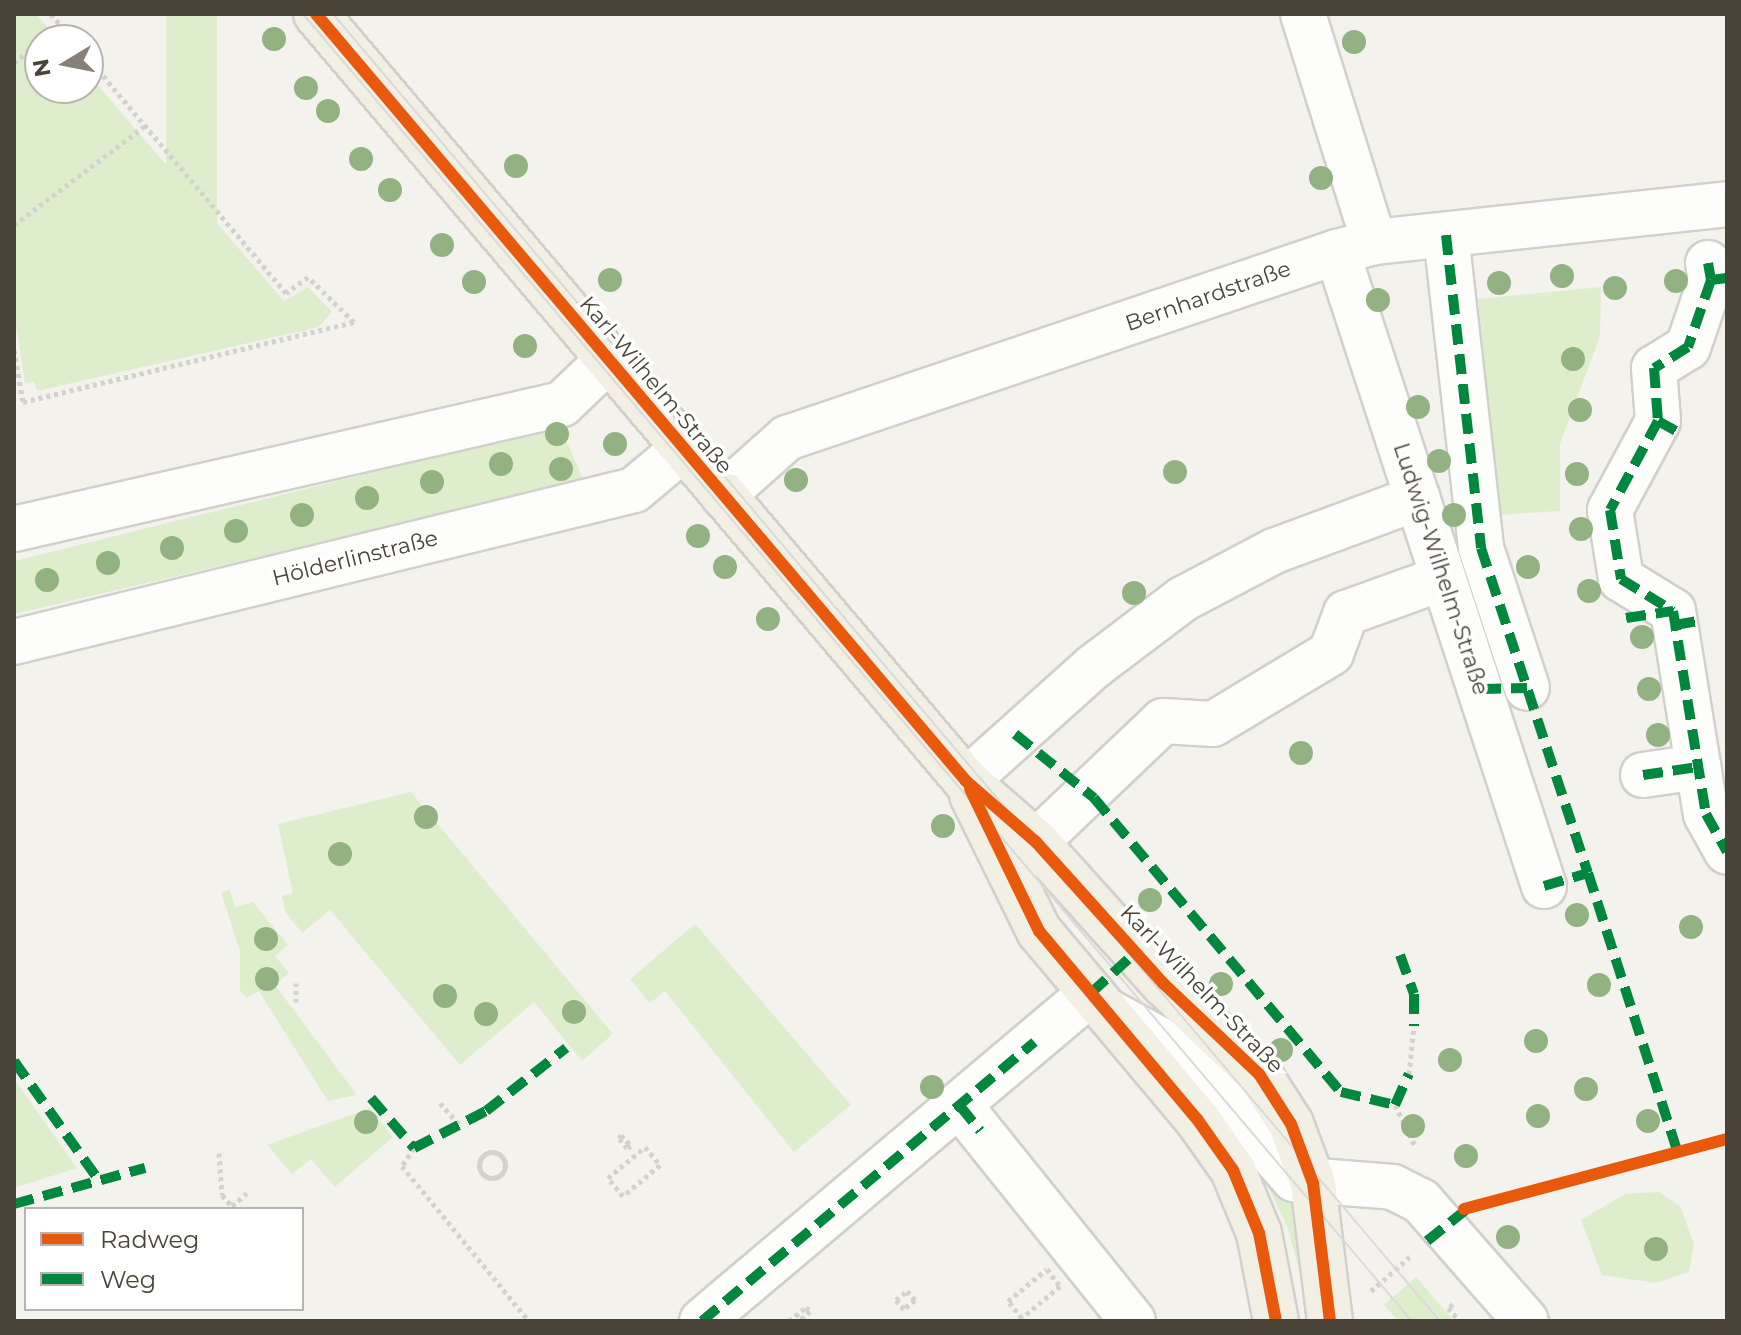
<!DOCTYPE html>
<html>
<head>
<meta charset="utf-8">
<style>
  body { margin:0 }
  #map { position:relative; width:1741px; height:1335px; overflow:hidden; background:#f3f2ed; font-family:Montserrat,sans-serif }
  div>[style] { position:absolute }
  [style*='--x'] { left:calc(var(--x)*1px); top:calc(var(--y)*1px); width:calc(var(--w)*1px); rotate:calc(var(--a)*1deg) }
  .green>* { inset:0; background:#deeecd; transform-origin:0 0 }
  .path>* { height:5px; margin-top:-2.5px; transform-origin:0; background:repeating-linear-gradient(90deg,#d3d2cb 0 4px,transparent 0 8px) }
  .path>.ring { margin:-2.5px; padding:0; box-sizing:content-box; background:none; border:5px solid #d3d2cb; border-radius:50% }
  .roads { filter:drop-shadow(2px 0 #d1d0cb) drop-shadow(-2px 0 #d1d0cb) drop-shadow(0 2px #d1d0cb) drop-shadow(0 -2px #d1d0cb) }
  .minor>* { height:44px; margin:-22px; padding:0 22px; transform-origin:22px; border-radius:22px; background:#fdfdfc }
  .major>* { height:44px; margin:-22px; padding:0 22px; transform-origin:22px; border-radius:22px; background:#f2efe5 }
  .tram>* { height:2px; margin:-1px; padding:0 1px; transform-origin:1px; border-radius:1px; background:#dadad9 }
  .quiet>* { height:10px; margin-top:-5px; transform-origin:0; background:repeating-linear-gradient(90deg,#00873e 0 20px,transparent 0 30px) }
  .cycleway>* { height:12px; margin:-6px; padding:0 6px; transform-origin:6px; border-radius:6px; background:#e8590c }
  .trees>* { width:24px; height:24px; margin:-12px; border-radius:50%; background:#92b281 }
  span { translate:-50% -50%; white-space:nowrap; text-align:center; line-height:1.15; -webkit-text-stroke:7px #fff; paint-order:stroke }
  .street-label { font-size:22px; color:#4a4438 }
  .frame { position:absolute; inset:0; border:16px solid #4a4438; pointer-events:none }
  .legend { position:absolute; left:24px; top:1207px; width:280px; height:104px; box-sizing:border-box; background:#fff; border:2px solid #b7b4af; margin:0; padding:10px 14px; list-style:none; font-size:24px; color:#4a4438 }
  .legend li { display:flex; align-items:center; gap:16px; height:40px }
  .legend b { width:40px; border:2px solid #b7b4af }
  .north { position:absolute; left:24px; top:24px; width:80px; height:80px; box-sizing:border-box; background:#fff; border:2px solid #b7b4af; border-radius:50%; rotate:260deg; font-size:22px; font-weight:700; line-height:32px; text-align:center; color:#4a4438 }
  .north::after { content:''; display:block; margin:auto; width:28px; height:36px; background:#858177; clip-path:polygon(50% 0,100% 100%,50% 72%,0 100%) }
</style>
</head>
<body>
<div id="map">
  <div class="green">
    <i style="clip-path:polygon(14px 14px,36px 14px,59px 40px,40px 40px,40px 88px,88px 88px,88px 74px,284px 301px,308px 287px,332px 312px,319px 327px,37px 391px,34px 382px,25px 383px,14px 311px)"></i>
    <i style="left:166px;top:14px;width:51px;height:307px"></i>
    <i style="clip-path:polygon(1601px 287px,1600px 336px,1560px 444px,1560px 511px,1498px 515px,1478px 299px)"></i>
    <i style="clip-path:polygon(560px 426px,584px 481px,14px 614px,14px 561px)"></i>
    <i style="clip-path:polygon(411px 792px,613px 1034px,582px 1061px,534px 1002px,460px 1065px,330px 910px,302px 933px,286px 913px,282px 896px,293px 893px,278px 824px)"></i>
    <i style="clip-path:polygon(230px 890px,235px 907px,253px 902px,288px 945px,275px 956px,289px 973px,275px 985px,357px 1095px,328px 1101px,259px 991px,246px 998px,240px 990px,240px 951px,221px 892px)"></i>
    <i style="clip-path:polygon(695px 924px,851px 1105px,794px 1152px,665px 991px,650px 1003px,630px 979px)"></i>
    <i style="clip-path:polygon(14px 1079px,77px 1168px,14px 1188px)"></i>
    <i style="clip-path:polygon(370px 1108px,393px 1137px,335px 1187px,311px 1159px,292px 1174px,267px 1145px)"></i>
    <i style="clip-path:polygon(1263px 1164px,1307px 1216px,1305px 1290px,1287px 1226px,1259px 1168px)"></i>
    <i style="clip-path:polygon(1659px 1192px,1680px 1206px,1694px 1244px,1689px 1272px,1656px 1283px,1602px 1275px,1581px 1220px,1625px 1194px)"></i>
    <i style="clip-path:polygon(1416px 1277px,1422px 1284px,1454px 1321px,1398px 1321px,1384px 1305px)"></i>
  </div>
  <div class="path">
    <i style="--x:51;--y:14;--w:34;--a:50"></i>
    <i style="--x:40;--y:40;--w:25;--a:-42"></i>
    <i style="--x:14;--y:63;--w:35;--a:-41"></i>
    <i style="--x:14;--y:225;--w:164;--a:-37.1"></i>
    <i style="--x:14;--y:350;--w:53;--a:80.2"></i>
    <i style="--x:23;--y:402;--w:341;--a:-13.6"></i>
    <i style="--x:354;--y:322;--w:64;--a:-135.6"></i>
    <i style="--x:308;--y:277;--w:27;--a:144"></i>
    <i style="--x:286;--y:293;--w:307;--a:-130.1"></i>
    <i style="--x:296;--y:1002;--w:19;--a:-90"></i>
    <i style="--x:1409;--y:1074;--w:48;--a:-84.1"></i>
    <i style="--x:440;--y:1103;--w:30;--a:48"></i>
    <i style="--x:1395;--y:1105;--w:48;--a:64"></i>
    <i style="--x:621;--y:1135;--w:15;--a:48"></i>
    <i style="--x:631;--y:1146;--w:4;--a:153"></i>
    <i style="--x:627;--y:1148;--w:13;--a:-129"></i>
    <i style="--x:619;--y:1138;--w:4;--a:-56"></i>
    <i style="--x:645;--y:1147;--w:23;--a:50"></i>
    <i style="--x:660;--y:1165;--w:48;--a:140"></i>
    <i style="--x:623;--y:1196;--w:23;--a:-130"></i>
    <i style="--x:608;--y:1178;--w:48;--a:-40"></i>
    <i style="--x:414;--y:1148;--w:22;--a:124"></i>
    <i style="--x:402;--y:1166;--w:200;--a:50.7"></i>
    <i class="ring" style="left:479px;top:1152px;width:21px;height:21px"></i>
    <i style="--x:219;--y:1153;--w:42;--a:85.9"></i>
    <i style="--x:222;--y:1195;--w:15;--a:48"></i>
    <i style="--x:232;--y:1206;--w:21;--a:-41"></i>
    <i style="--x:1047;--y:1269;--w:21;--a:53"></i>
    <i style="--x:1060;--y:1286;--w:50;--a:139.9"></i>
    <i style="--x:1022;--y:1318;--w:22;--a:-129"></i>
    <i style="--x:1008;--y:1301;--w:50;--a:-39.4"></i>
    <i style="--x:907;--y:1291;--w:12;--a:48"></i>
    <i style="--x:915;--y:1300;--w:14;--a:141"></i>
    <i style="--x:904;--y:1309;--w:12;--a:-132"></i>
    <i style="--x:896;--y:1300;--w:14;--a:-39"></i>
    <i style="--x:1371;--y:1291;--w:55;--a:-41.3"></i>
    <i style="--x:1453;--y:1304;--w:6;--a:141"></i>
    <i style="--x:1448;--y:1308;--w:18;--a:47"></i>
    <i style="--x:789;--y:1321;--w:22;--a:-39"></i>
    <i style="--x:806;--y:1307;--w:6;--a:45"></i>
    <i style="--x:810;--y:1311;--w:15;--a:138"></i>
  </div>
  <div class="roads">
    <div class="minor">
      <i style="--x:1303;--y:14;--w:239;--a:72.7"></i>
      <i style="--x:1446;--y:235;--w:315;--a:83.6"></i>
      <i style="--x:1481;--y:548;--w:147;--a:71.8"></i>
      <i style="--x:1337;--y:252;--w:667;--a:71.92"></i>
      <i style="--x:1708;--y:263;--w:17;--a:80"></i>
      <i style="--x:1711;--y:280;--w:71;--a:108.9"></i>
      <i style="--x:1688;--y:347;--w:40;--a:148"></i>
      <i style="--x:1654;--y:368;--w:53;--a:85.7"></i>
      <i style="--x:1658;--y:421;--w:101;--a:118.3"></i>
      <i style="--x:1610;--y:510;--w:70;--a:80.9"></i>
      <i style="--x:1621;--y:579;--w:61;--a:31.6"></i>
      <i style="--x:1673;--y:611;--w:206;--a:80.8"></i>
      <i style="--x:1706;--y:814;--w:43;--a:61.1"></i>
      <i style="--x:723;--y:495;--w:86;--a:-41.7"></i>
      <i style="--x:787;--y:438;--w:581;--a:-18.68"></i>
      <i style="--x:1337;--y:252;--w:38;--a:-15"></i>
      <i style="--x:1374;--y:242;--w:355;--a:-6.1"></i>
      <i style="--x:14;--y:529;--w:562;--a:-12.85"></i>
      <i style="--x:562;--y:404;--w:64;--a:-43.7"></i>
      <i style="--x:14;--y:642;--w:638;--a:-13.78"></i>
      <i style="--x:634;--y:490;--w:64;--a:-39.9"></i>
      <i style="--x:1643;--y:775;--w:56;--a:-8.3"></i>
      <i style="--x:966;--y:781;--w:171;--a:-41.9"></i>
      <i style="--x:1093;--y:667;--w:113;--a:-37.1"></i>
      <i style="--x:1183;--y:599;--w:103;--a:-27.8"></i>
      <i style="--x:1274;--y:551;--w:153;--a:-20.3"></i>
      <i style="--x:1036;--y:842;--w:175;--a:-43.6"></i>
      <i style="--x:1163;--y:721;--w:50;--a:3.4"></i>
      <i style="--x:1213;--y:724;--w:138;--a:-31"></i>
      <i style="--x:1331;--y:653;--w:43;--a:-69.4"></i>
      <i style="--x:1346;--y:613;--w:103;--a:-19.8"></i>
      <i style="--x:1107;--y:1011;--w:84;--a:28.4"></i>
      <i style="--x:1181;--y:1051;--w:171;--a:48.6"></i>
      <i style="--x:1294;--y:1179;--w:99;--a:4.6"></i>
      <i style="--x:1393;--y:1187;--w:31;--a:27"></i>
      <i style="--x:1421;--y:1201;--w:159;--a:48.8"></i>
      <i style="--x:960;--y:1106;--w:276;--a:51.2"></i>
      <i style="--x:702;--y:1321;--w:509;--a:-40.14"></i>
    </div>
    <div class="major">
      <i style="--x:316;--y:14;--w:1005;--a:49.72"></i>
      <i style="--x:966;--y:781;--w:93;--a:41.1"></i>
      <i style="--x:1036;--y:842;--w:191;--a:48"></i>
      <i style="--x:1164;--y:984;--w:131;--a:43.5"></i>
      <i style="--x:1259;--y:1074;--w:59;--a:57.4"></i>
      <i style="--x:1291;--y:1124;--w:63;--a:69.6"></i>
      <i style="--x:1313;--y:1183;--w:139;--a:83"></i>
      <i style="--x:972;--y:795;--w:152;--a:63.8"></i>
      <i style="--x:1039;--y:931;--w:246;--a:50"></i>
      <i style="--x:1197;--y:1119;--w:62;--a:54.8"></i>
      <i style="--x:1233;--y:1170;--w:68;--a:67.6"></i>
      <i style="--x:1259;--y:1233;--w:90;--a:79.1"></i>
    </div>
  </div>
  <div class="tram">
    <i style="--x:303;--y:14;--w:1714;--a:49.69"></i>
    <i style="--x:333;--y:14;--w:1713;--a:49.74"></i>
  </div>
  <div class="quiet">
    <i style="--x:1446;--y:235;--w:315;--a:83.6"></i>
    <i style="--x:1481;--y:548;--w:342;--a:71.8"></i>
    <i style="--x:1708;--y:263;--w:17;--a:80"></i>
    <i style="--x:1711;--y:280;--w:71;--a:108.9"></i>
    <i style="--x:1688;--y:347;--w:40;--a:148"></i>
    <i style="--x:1654;--y:368;--w:53;--a:85.7"></i>
    <i style="--x:1658;--y:421;--w:101;--a:118.3"></i>
    <i style="--x:1610;--y:510;--w:70;--a:80.9"></i>
    <i style="--x:1621;--y:579;--w:61;--a:31.6"></i>
    <i style="--x:1673;--y:611;--w:206;--a:80.8"></i>
    <i style="--x:1706;--y:814;--w:43;--a:61.1"></i>
    <i style="--x:1711;--y:280;--w:16;--a:-7"></i>
    <i style="--x:1658;--y:421;--w:23;--a:29"></i>
    <i style="--x:1626;--y:618;--w:48;--a:-8.5"></i>
    <i style="--x:1675;--y:625;--w:23;--a:-10"></i>
    <i style="--x:1481;--y:689;--w:46;--a:-1.2"></i>
    <i style="--x:1015;--y:734;--w:102;--a:39"></i>
    <i style="--x:1094;--y:798;--w:384;--a:50"></i>
    <i style="--x:1341;--y:1092;--w:56;--a:13.5"></i>
    <i style="--x:1395;--y:1105;--w:34;--a:-66"></i>
    <i style="--x:1643;--y:775;--w:56;--a:-8.3"></i>
    <i style="--x:1544;--y:886;--w:46;--a:-16.5"></i>
    <i style="--x:1588;--y:873;--w:294;--a:72.2"></i>
    <i style="--x:1400;--y:955;--w:41;--a:70.3"></i>
    <i style="--x:1414;--y:994;--w:32;--a:90"></i>
    <i style="--x:1091;--y:993;--w:59;--a:-42.3"></i>
    <i style="--x:14;--y:1061;--w:145;--a:54.6"></i>
    <i style="--x:371;--y:1098;--w:66;--a:49.3"></i>
    <i style="--x:414;--y:1148;--w:81;--a:-27.2"></i>
    <i style="--x:486;--y:1111;--w:102;--a:-38.2"></i>
    <i style="--x:960;--y:1106;--w:32;--a:51"></i>
    <i style="--x:14;--y:1204;--w:136;--a:-15.4"></i>
    <i style="--x:1427;--y:1241;--w:53;--a:-38.8"></i>
    <i style="--x:702;--y:1321;--w:434;--a:-40"></i>
  </div>
  <div class="cycleway">
    <i style="--x:316;--y:14;--w:1005;--a:49.72"></i>
    <i style="--x:966;--y:781;--w:93;--a:41.1"></i>
    <i style="--x:1036;--y:842;--w:191;--a:48"></i>
    <i style="--x:1164;--y:984;--w:131;--a:43.5"></i>
    <i style="--x:1259;--y:1074;--w:59;--a:57.4"></i>
    <i style="--x:1291;--y:1124;--w:63;--a:69.6"></i>
    <i style="--x:1313;--y:1183;--w:139;--a:83"></i>
    <i style="--x:970;--y:789;--w:158;--a:64.1"></i>
    <i style="--x:1039;--y:931;--w:246;--a:50"></i>
    <i style="--x:1197;--y:1119;--w:62;--a:54.8"></i>
    <i style="--x:1233;--y:1170;--w:68;--a:67.6"></i>
    <i style="--x:1259;--y:1233;--w:90;--a:79.1"></i>
    <i style="--x:1464;--y:1209;--w:272;--a:-14.9"></i>
  </div>
  <div class="trees">
    <i style="left:274px;top:39px"></i>
    <i style="left:1354px;top:42px"></i>
    <i style="left:306px;top:88px"></i>
    <i style="left:328px;top:111px"></i>
    <i style="left:361px;top:159px"></i>
    <i style="left:516px;top:166px"></i>
    <i style="left:1321px;top:178px"></i>
    <i style="left:390px;top:190px"></i>
    <i style="left:442px;top:245px"></i>
    <i style="left:1562px;top:276px"></i>
    <i style="left:610px;top:280px"></i>
    <i style="left:1676px;top:281px"></i>
    <i style="left:474px;top:282px"></i>
    <i style="left:1499px;top:283px"></i>
    <i style="left:1615px;top:288px"></i>
    <i style="left:1378px;top:300px"></i>
    <i style="left:525px;top:346px"></i>
    <i style="left:1573px;top:359px"></i>
    <i style="left:1418px;top:407px"></i>
    <i style="left:1580px;top:410px"></i>
    <i style="left:557px;top:434px"></i>
    <i style="left:615px;top:444px"></i>
    <i style="left:1439px;top:461px"></i>
    <i style="left:501px;top:464px"></i>
    <i style="left:561px;top:469px"></i>
    <i style="left:1175px;top:472px"></i>
    <i style="left:1577px;top:474px"></i>
    <i style="left:796px;top:480px"></i>
    <i style="left:432px;top:482px"></i>
    <i style="left:367px;top:498px"></i>
    <i style="left:302px;top:515px"></i>
    <i style="left:1454px;top:515px"></i>
    <i style="left:1581px;top:529px"></i>
    <i style="left:236px;top:531px"></i>
    <i style="left:698px;top:536px"></i>
    <i style="left:172px;top:548px"></i>
    <i style="left:108px;top:563px"></i>
    <i style="left:725px;top:567px"></i>
    <i style="left:1528px;top:567px"></i>
    <i style="left:47px;top:580px"></i>
    <i style="left:1589px;top:591px"></i>
    <i style="left:1134px;top:593px"></i>
    <i style="left:768px;top:619px"></i>
    <i style="left:1642px;top:637px"></i>
    <i style="left:1649px;top:689px"></i>
    <i style="left:1658px;top:735px"></i>
    <i style="left:1301px;top:753px"></i>
    <i style="left:426px;top:817px"></i>
    <i style="left:943px;top:826px"></i>
    <i style="left:340px;top:854px"></i>
    <i style="left:1150px;top:900px"></i>
    <i style="left:1577px;top:915px"></i>
    <i style="left:1691px;top:927px"></i>
    <i style="left:266px;top:939px"></i>
    <i style="left:267px;top:979px"></i>
    <i style="left:1221px;top:984px"></i>
    <i style="left:1599px;top:985px"></i>
    <i style="left:445px;top:996px"></i>
    <i style="left:574px;top:1012px"></i>
    <i style="left:486px;top:1014px"></i>
    <i style="left:1536px;top:1041px"></i>
    <i style="left:1281px;top:1050px"></i>
    <i style="left:1450px;top:1060px"></i>
    <i style="left:932px;top:1087px"></i>
    <i style="left:1586px;top:1089px"></i>
    <i style="left:1538px;top:1116px"></i>
    <i style="left:1648px;top:1121px"></i>
    <i style="left:366px;top:1122px"></i>
    <i style="left:1413px;top:1126px"></i>
    <i style="left:1466px;top:1156px"></i>
    <i style="left:1508px;top:1237px"></i>
    <i style="left:1656px;top:1249px"></i>
  </div>
  <div class="street-label">
    <span style="left:1208px;top:296px;rotate:-19deg">Bernhardstraße</span>
    <span style="left:656px;top:385px;rotate:50deg">Karl-Wilhelm-Straße</span>
    <span style="left:355px;top:558px;rotate:-14deg">Hölderlinstraße</span>
    <span style="left:1441px;top:569px;rotate:72deg">Ludwig-Wilhelm-Straße</span>
    <span style="left:1202px;top:989px;rotate:46deg">Karl-Wilhelm-Straße</span>
  </div>
  <div class="frame"></div>
  <ul class="legend">
  <li><b style="height:10px;background:#e8590c"></b>Radweg</li>
  <li><b style="height:10px;background:#00873e"></b>Weg</li>
  </ul>
  <div class="north">N</div>
</div>
</body>
</html>
